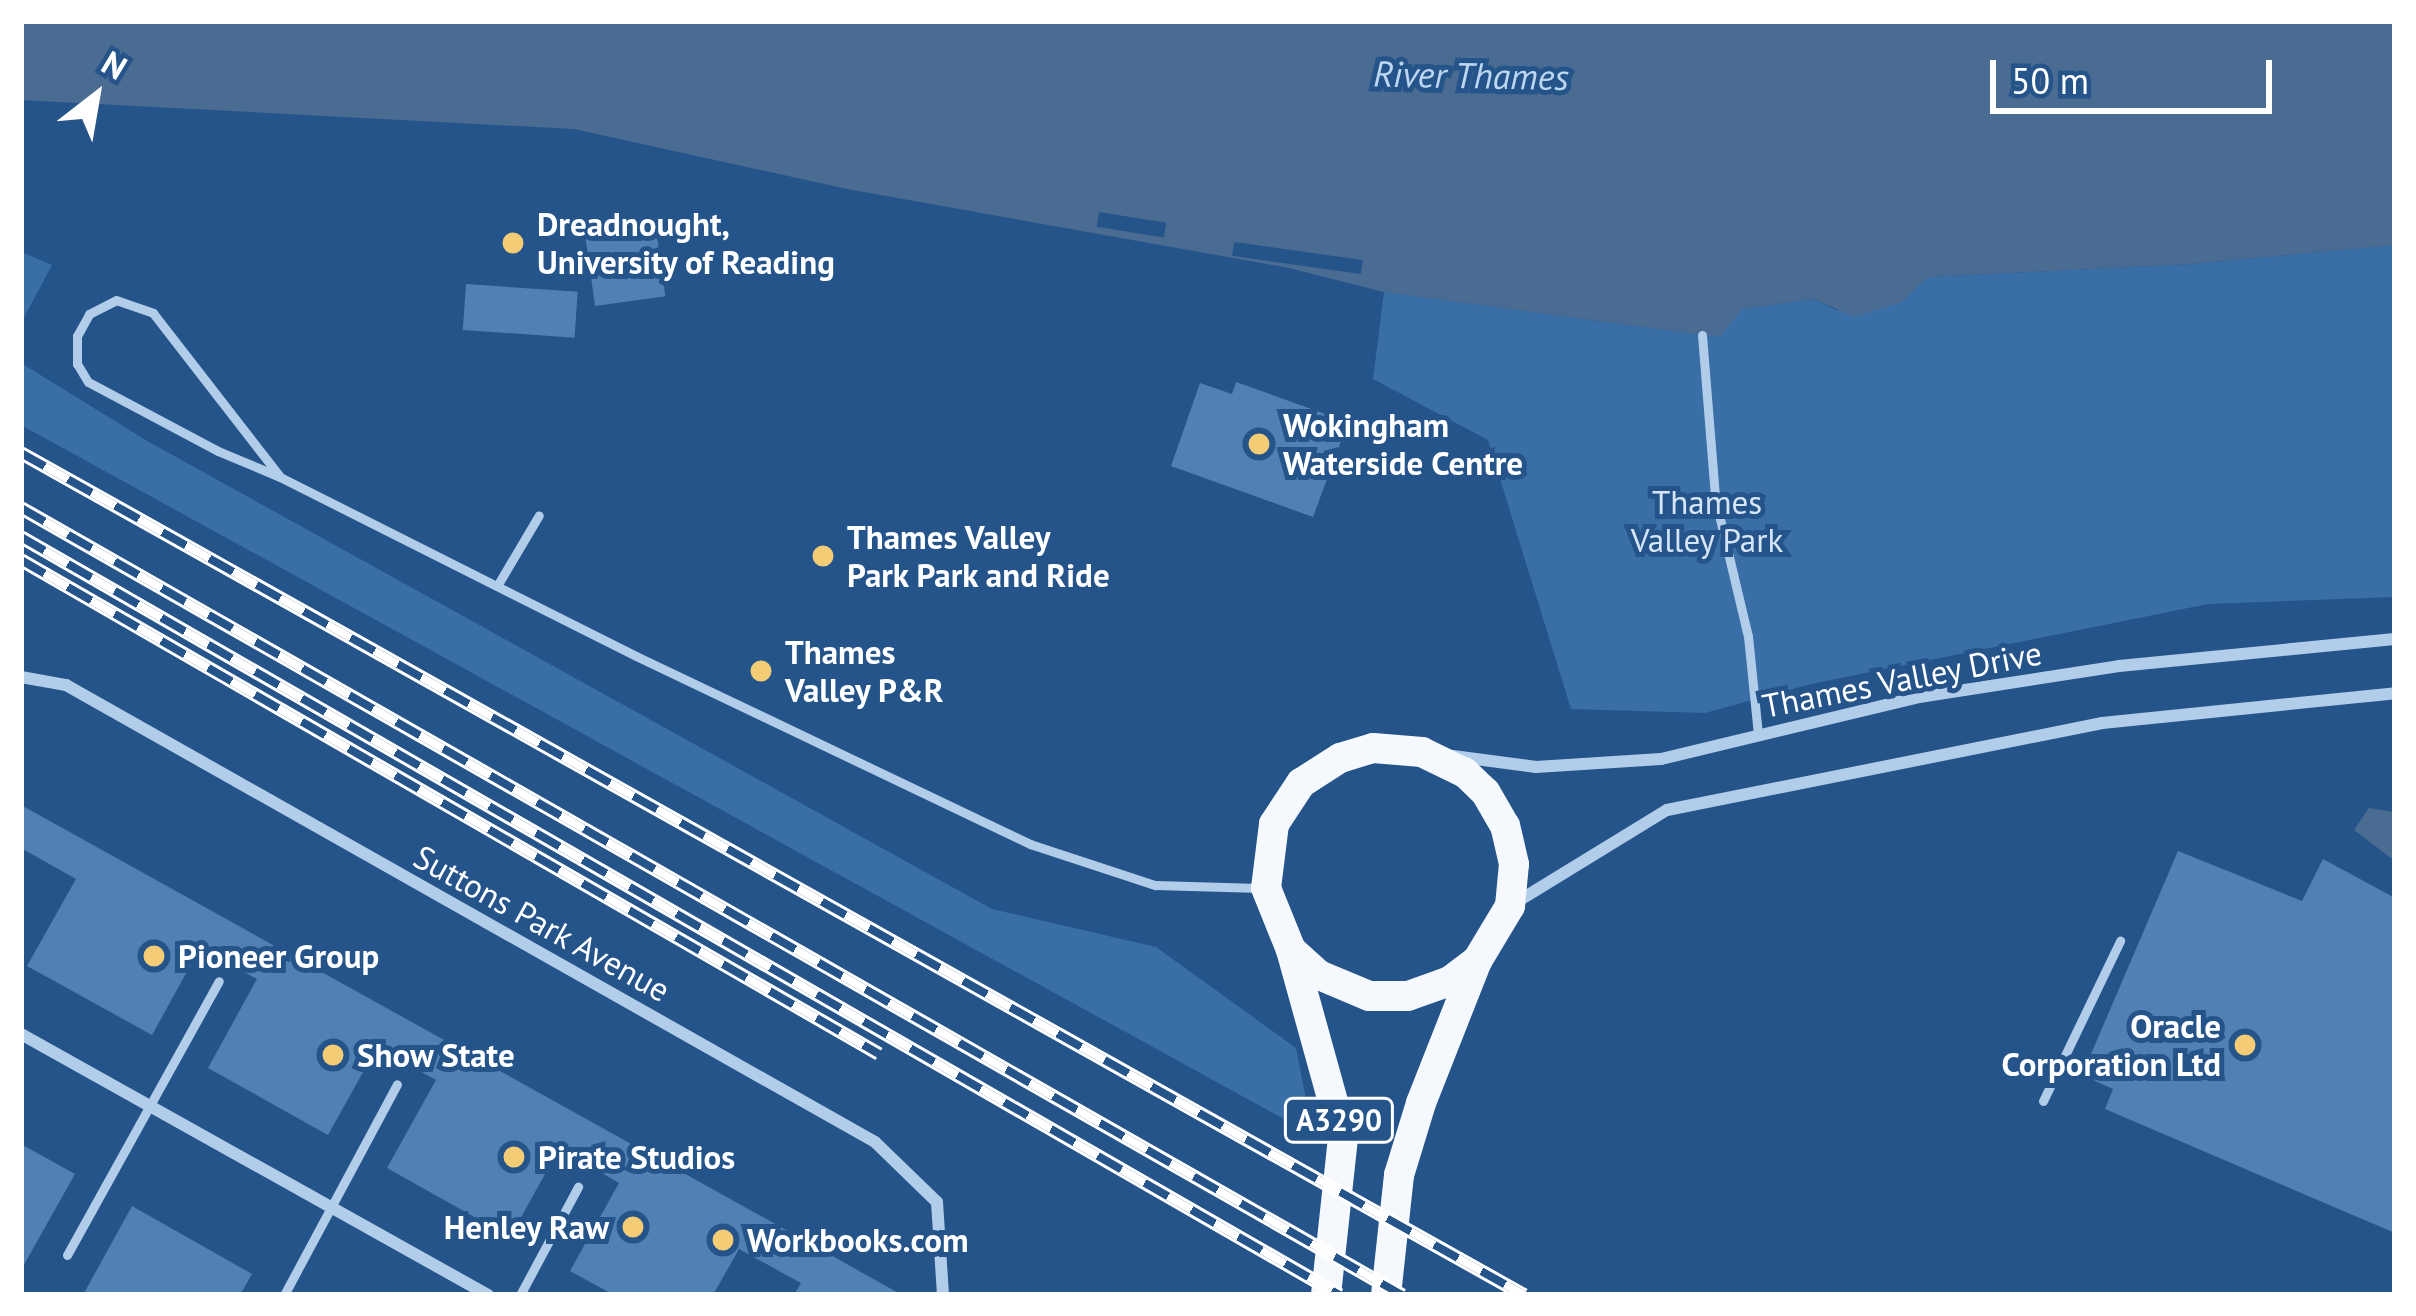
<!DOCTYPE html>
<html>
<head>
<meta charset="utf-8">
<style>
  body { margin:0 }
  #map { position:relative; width:2416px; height:1316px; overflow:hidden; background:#25548a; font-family:"PT Sans",sans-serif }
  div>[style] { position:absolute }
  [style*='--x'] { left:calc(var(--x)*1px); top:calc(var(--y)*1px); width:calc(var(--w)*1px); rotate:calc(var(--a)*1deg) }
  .green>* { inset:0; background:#396ea7 }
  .water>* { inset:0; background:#4b6c92 }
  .pier>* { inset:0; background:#25548a; transform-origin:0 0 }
  .building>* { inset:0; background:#5180b3; transform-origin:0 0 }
  .service>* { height:9px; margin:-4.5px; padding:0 4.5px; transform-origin:4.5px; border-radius:4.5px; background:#b2cdea }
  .minor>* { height:12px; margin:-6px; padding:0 6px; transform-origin:6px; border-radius:6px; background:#b2cdea }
  .primary>* { height:30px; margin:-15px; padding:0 15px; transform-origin:15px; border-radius:15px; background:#f5f9fe }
  .rail>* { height:14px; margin-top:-7px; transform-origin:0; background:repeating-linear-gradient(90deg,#25548a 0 27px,#fff 0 54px); box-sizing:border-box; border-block:3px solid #fff }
  .dots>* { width:33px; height:33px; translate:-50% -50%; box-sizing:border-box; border:6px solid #25548a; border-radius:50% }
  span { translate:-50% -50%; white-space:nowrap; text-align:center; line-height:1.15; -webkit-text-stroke:10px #25548a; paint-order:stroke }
  .shield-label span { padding:3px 9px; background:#25548a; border:3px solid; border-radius:9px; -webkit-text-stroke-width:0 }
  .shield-label { font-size:30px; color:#fff; font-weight:700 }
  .poi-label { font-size:33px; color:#fff; font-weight:700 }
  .left { translate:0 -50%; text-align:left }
  .right { translate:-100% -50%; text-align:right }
  .park-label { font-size:33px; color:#d6e6f7 }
  .street-label { font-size:33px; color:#fff }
  .water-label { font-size:36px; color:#bdd7f1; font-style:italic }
  .frame { position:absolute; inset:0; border:24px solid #fff; pointer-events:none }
  .north { position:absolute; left:36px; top:36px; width:120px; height:120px; -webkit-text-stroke:9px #25548a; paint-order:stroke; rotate:31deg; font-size:33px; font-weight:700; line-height:48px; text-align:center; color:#fff }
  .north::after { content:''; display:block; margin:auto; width:42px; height:54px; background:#fff; clip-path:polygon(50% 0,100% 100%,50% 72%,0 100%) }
  .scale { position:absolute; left:1990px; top:60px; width:282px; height:54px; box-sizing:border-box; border:6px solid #fff; border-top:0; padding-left:15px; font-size:36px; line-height:42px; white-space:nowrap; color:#fff; -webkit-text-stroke:9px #25548a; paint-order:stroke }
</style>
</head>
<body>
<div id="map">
  <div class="green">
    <i style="clip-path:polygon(2395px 245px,2395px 597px,2208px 604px,1811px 684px,1705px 713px,1571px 709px,1488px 440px,1373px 379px,1384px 292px,1702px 335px,1742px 309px,1814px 299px,1836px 310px,1902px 302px,1928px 277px,2192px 264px)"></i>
    <i style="clip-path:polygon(21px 252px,52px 265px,21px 323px)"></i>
    <i style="clip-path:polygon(21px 363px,149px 442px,992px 909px,1156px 947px,1296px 1048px,1313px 1135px,21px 425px)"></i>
  </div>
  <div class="water">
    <i style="clip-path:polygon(21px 21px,2395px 21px,2395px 245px,2192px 264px,1928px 277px,1902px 302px,1854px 317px,1814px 299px,1742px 309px,1721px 336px,1702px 335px,1384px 292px,1289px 268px,847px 189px,574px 129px,21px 100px)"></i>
    <i style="clip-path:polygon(2369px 808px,2395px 812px,2395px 861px,2354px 830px)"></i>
  </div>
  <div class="pier">
    <i style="left:1099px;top:212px;width:68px;height:15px;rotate:9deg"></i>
    <i style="left:1234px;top:242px;width:130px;height:14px;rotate:8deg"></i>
  </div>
  <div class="building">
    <i style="left:654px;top:215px;width:82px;height:71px;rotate:82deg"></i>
    <i style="left:466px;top:284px;width:112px;height:46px;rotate:4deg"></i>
    <i style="clip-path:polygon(1236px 382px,1348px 422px,1313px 517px,1171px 466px,1200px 383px,1232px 394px)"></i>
    <i style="clip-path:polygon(21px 805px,788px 1231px,902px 1295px,794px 1295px,801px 1283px,739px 1249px,713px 1295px,614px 1295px,570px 1271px,619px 1183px,588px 1165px,559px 1149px,510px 1237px,387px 1168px,436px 1080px,377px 1047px,328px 1135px,208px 1068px,257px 979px,200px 948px,152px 1035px,27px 966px,76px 879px,21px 848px)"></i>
    <i style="clip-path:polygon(2178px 851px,2302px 901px,2323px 859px,2395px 898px,2395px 1233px,2105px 1109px,2113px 1089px,2082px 1075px)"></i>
    <i style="clip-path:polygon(21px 1144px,75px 1174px,21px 1270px)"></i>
    <i style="clip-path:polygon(132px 1206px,252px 1274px,240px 1295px,83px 1295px)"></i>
  </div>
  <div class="service">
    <i style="--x:116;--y:300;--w:39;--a:19"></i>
    <i style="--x:153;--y:313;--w:207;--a:52.2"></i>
    <i style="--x:280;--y:477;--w:67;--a:-157.2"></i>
    <i style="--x:218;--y:451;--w:147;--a:-152"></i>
    <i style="--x:88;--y:382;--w:21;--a:-121"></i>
    <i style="--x:77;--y:364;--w:28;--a:-90"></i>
    <i style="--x:77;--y:336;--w:25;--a:-61"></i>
    <i style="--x:89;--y:314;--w:30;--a:-27"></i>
    <i style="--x:1702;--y:335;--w:164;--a:85.4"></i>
    <i style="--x:1715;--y:498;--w:142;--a:76.6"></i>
    <i style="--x:1748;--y:636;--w:99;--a:84.2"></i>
    <i style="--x:280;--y:477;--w:398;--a:26.7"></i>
    <i style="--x:636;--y:656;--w:437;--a:25.5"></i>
    <i style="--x:1030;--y:844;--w:132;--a:18.2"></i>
    <i style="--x:1155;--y:885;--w:105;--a:1.6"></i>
    <i style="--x:497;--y:586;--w:82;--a:-59.4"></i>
    <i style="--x:2043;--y:1101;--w:178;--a:-64.3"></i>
    <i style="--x:67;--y:1255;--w:313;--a:-61"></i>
    <i style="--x:284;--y:1295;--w:239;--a:-61.8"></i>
    <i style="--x:520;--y:1295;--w:123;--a:-61.8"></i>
  </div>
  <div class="minor">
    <i style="--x:21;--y:677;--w:46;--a:10.1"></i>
    <i style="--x:66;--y:685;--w:929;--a:29.46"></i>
    <i style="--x:875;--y:1142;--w:86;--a:44.1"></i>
    <i style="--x:937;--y:1202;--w:93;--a:86.3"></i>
    <i style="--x:1453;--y:756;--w:84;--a:7.5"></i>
    <i style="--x:1536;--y:767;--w:125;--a:-3.7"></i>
    <i style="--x:1661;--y:759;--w:265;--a:-13.5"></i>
    <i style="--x:1919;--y:697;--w:202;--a:-8.8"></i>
    <i style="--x:2119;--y:666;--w:277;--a:-5.6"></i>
    <i style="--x:1515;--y:903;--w:178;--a:-31.5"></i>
    <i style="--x:1667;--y:810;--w:444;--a:-11.3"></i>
    <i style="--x:2102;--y:723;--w:295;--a:-5.8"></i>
    <i style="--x:21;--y:1034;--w:535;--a:29.2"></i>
  </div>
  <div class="primary">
    <i style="--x:1291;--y:950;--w:38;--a:42"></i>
    <i style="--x:1319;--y:975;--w:54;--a:22.8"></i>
    <i style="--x:1369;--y:996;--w:39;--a:0"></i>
    <i style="--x:1408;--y:996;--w:45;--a:-19.7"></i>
    <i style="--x:1450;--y:981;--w:34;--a:-37"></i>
    <i style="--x:1477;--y:961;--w:64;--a:-59"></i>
    <i style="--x:1510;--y:906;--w:42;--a:-84.6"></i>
    <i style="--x:1514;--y:864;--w:39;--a:-103"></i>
    <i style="--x:1505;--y:826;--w:39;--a:-120"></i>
    <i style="--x:1485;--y:792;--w:28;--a:-136"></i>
    <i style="--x:1465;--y:773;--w:48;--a:-154"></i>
    <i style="--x:1422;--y:752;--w:49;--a:-175.3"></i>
    <i style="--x:1373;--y:748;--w:34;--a:163"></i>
    <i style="--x:1340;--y:758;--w:46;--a:147.3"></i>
    <i style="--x:1301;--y:783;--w:49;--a:123.4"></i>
    <i style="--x:1274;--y:824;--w:64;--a:97.1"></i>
    <i style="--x:1266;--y:888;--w:67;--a:68"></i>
    <i style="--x:1291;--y:950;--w:195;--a:74.5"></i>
    <i style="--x:1343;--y:1138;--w:158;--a:96.2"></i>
    <i style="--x:1386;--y:1295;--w:121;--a:-83.8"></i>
    <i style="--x:1399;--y:1175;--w:75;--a:-73"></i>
    <i style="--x:1421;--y:1103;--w:153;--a:-68.5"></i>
  </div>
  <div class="rail">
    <i style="--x:21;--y:453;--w:1723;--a:29.26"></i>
    <i style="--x:21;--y:508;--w:1590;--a:29.68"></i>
    <i style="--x:21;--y:537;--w:1521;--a:29.89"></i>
    <i style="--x:21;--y:560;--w:990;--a:29.93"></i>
  </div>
  <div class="dots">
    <i style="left:513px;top:243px;background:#f4cc76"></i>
    <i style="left:1259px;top:444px;background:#f4cc76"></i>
    <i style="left:823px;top:556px;background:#f4cc76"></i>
    <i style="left:761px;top:671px;background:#f4cc76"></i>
    <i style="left:154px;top:956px;background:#f4cc76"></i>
    <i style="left:2245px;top:1045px;background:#f4cc76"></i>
    <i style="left:333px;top:1055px;background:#f4cc76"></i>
    <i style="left:514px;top:1157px;background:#f4cc76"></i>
    <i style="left:633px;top:1227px;background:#f4cc76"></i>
    <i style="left:723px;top:1240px;background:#f4cc76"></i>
  </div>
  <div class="shield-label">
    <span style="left:1339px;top:1120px">A3290</span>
  </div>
  <div class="poi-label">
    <span class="left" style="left:537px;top:243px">Dreadnought,<br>University of Reading</span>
    <span class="left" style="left:1283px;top:444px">Wokingham<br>Waterside Centre</span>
    <span class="left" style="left:847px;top:556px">Thames Valley<br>Park Park and Ride</span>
    <span class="left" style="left:785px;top:671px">Thames<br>Valley P&amp;R</span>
    <span class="left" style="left:178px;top:956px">Pioneer Group</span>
    <span class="right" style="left:2221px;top:1045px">Oracle<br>Corporation Ltd</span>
    <span class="left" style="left:357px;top:1055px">Show State</span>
    <span class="left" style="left:538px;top:1157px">Pirate Studios</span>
    <span class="right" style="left:609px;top:1227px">Henley Raw</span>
    <span class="left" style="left:747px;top:1240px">Workbooks.com</span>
  </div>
  <div class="park-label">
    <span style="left:1707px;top:521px">Thames<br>Valley Park</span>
  </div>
  <div class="street-label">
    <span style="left:1902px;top:679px;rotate:-11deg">Thames Valley Drive</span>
    <span style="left:542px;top:923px;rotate:29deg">Suttons Park Avenue</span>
  </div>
  <div class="water-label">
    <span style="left:1471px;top:75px;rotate:1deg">River Thames</span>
  </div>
  <div class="frame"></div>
  <div class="north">N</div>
  <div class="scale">50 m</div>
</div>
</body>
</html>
